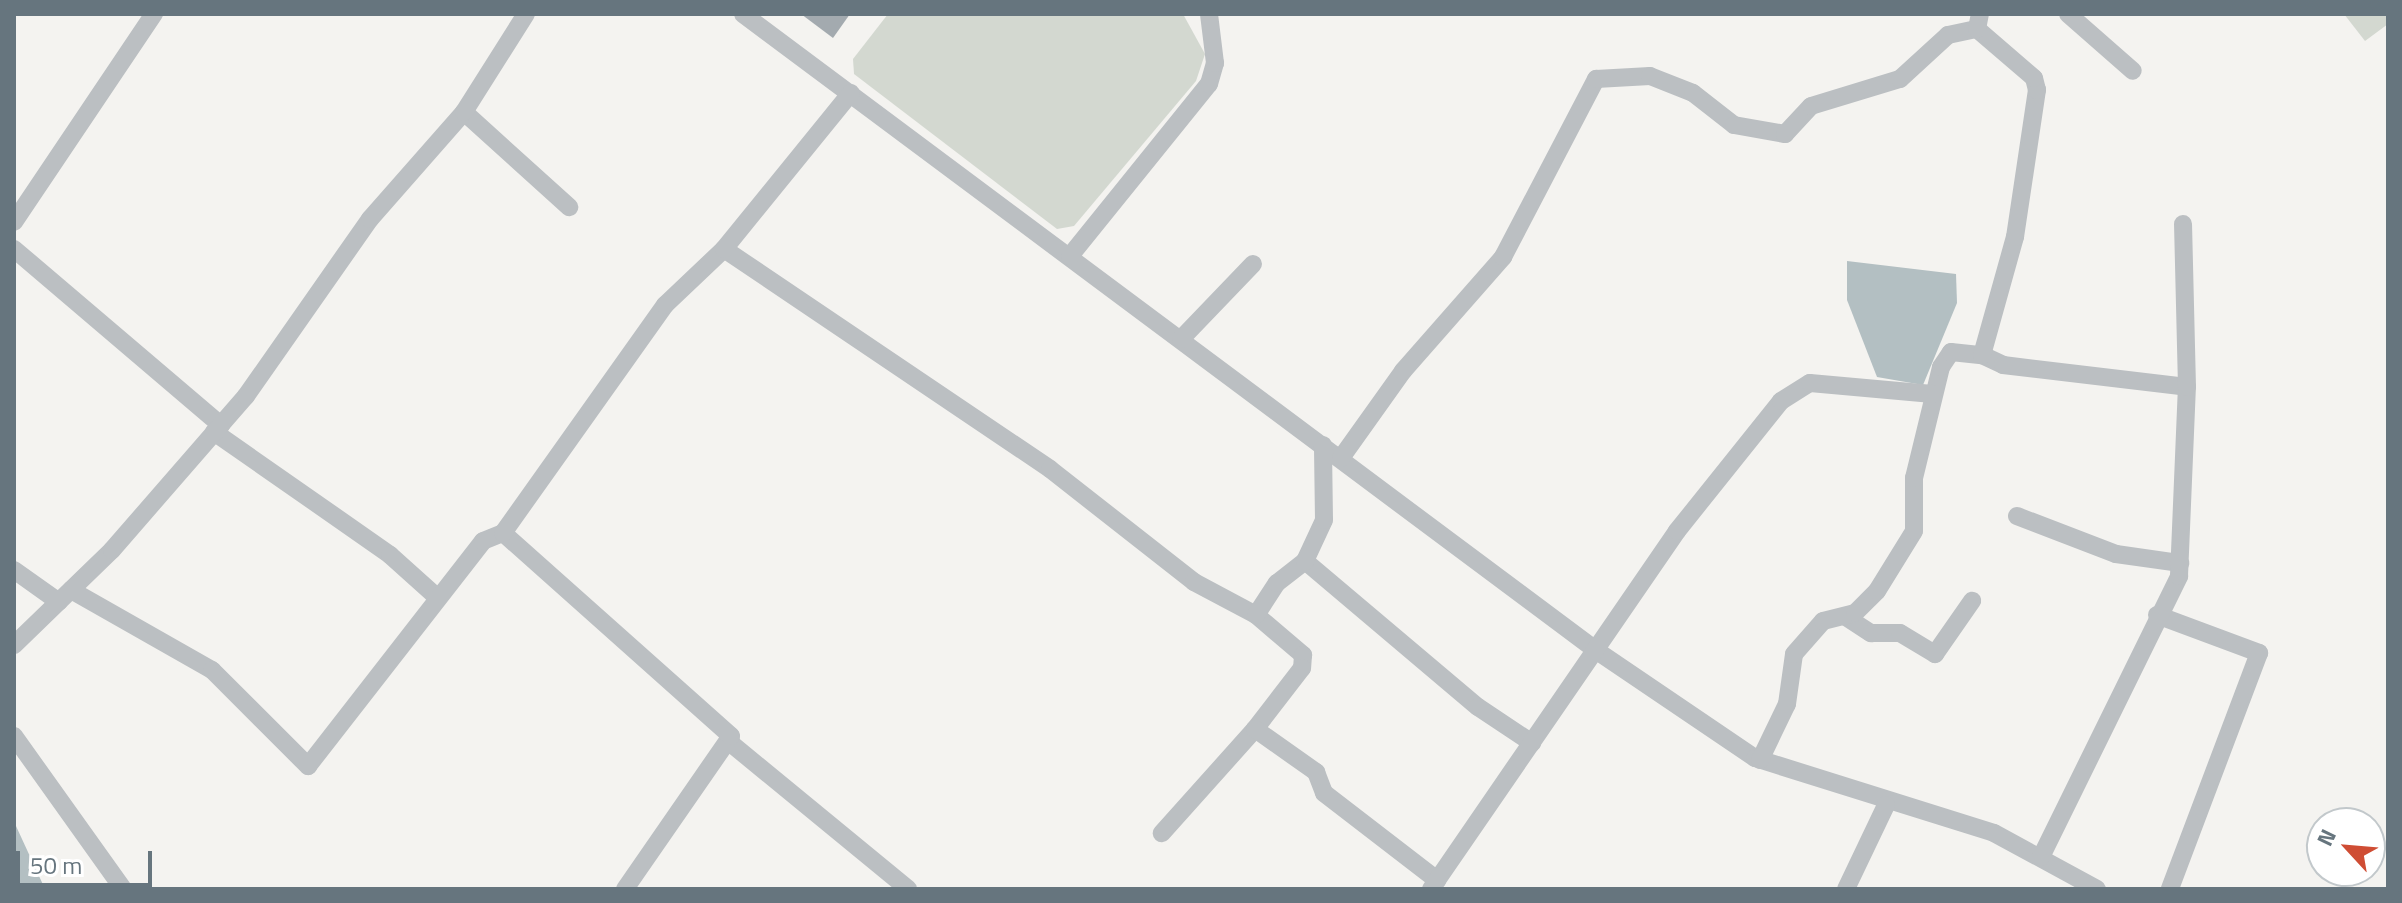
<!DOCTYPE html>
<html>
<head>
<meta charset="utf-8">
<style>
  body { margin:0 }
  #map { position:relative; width:2402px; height:903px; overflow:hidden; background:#f4f3f0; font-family:"Titillium Web",sans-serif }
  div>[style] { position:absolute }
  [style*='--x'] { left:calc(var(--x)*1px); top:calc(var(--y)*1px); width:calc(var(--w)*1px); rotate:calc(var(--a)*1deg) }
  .green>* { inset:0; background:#d3d8d0 }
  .water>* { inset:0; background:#b3bfc2 }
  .building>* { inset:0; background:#a3aaaf }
  .street>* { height:18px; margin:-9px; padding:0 9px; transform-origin:9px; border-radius:9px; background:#bbbfc2 }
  span { translate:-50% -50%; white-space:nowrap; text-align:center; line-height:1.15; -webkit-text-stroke:8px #fff; paint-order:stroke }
  .frame { position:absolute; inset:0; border:16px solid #66757e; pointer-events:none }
  .north { position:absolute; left:2306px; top:807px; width:80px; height:80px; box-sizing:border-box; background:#fff; border:2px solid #c2c8cb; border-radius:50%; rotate:296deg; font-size:22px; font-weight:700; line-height:32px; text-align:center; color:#66757e }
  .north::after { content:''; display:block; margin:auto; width:28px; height:36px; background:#cf4d34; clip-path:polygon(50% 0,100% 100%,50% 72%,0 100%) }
  .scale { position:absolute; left:16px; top:851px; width:136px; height:36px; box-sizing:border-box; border:4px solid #66757e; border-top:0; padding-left:10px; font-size:24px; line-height:28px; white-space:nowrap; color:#66757e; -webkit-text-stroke:6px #fff; paint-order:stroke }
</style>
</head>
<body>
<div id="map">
  <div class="green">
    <i style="clip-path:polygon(888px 14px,1183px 14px,1205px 54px,1196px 81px,1074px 226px,1057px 229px,854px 74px,853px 59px)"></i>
    <i style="clip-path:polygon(2344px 14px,2387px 14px,2388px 24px,2365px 41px)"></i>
  </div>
  <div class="water">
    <i style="clip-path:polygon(1847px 261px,1956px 274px,1957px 303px,1923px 385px,1877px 377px,1847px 300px)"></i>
    <i style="clip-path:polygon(14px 819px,16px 826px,45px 889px,14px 889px)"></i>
  </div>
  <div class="building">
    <i style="clip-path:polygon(801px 14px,850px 14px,833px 38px)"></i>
  </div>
  <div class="street">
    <i style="--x:743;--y:14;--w:1065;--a:36.72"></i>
    <i style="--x:1597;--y:651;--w:191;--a:34.1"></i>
    <i style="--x:1755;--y:758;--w:250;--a:17.4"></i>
    <i style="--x:1994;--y:833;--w:117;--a:28.5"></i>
    <i style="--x:2068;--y:14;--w:86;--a:41.2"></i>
    <i style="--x:464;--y:112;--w:142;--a:42.1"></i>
    <i style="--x:14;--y:222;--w:251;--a:-56.1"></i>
    <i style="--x:14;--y:249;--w:272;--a:40.4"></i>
    <i style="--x:724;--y:249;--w:393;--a:34"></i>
    <i style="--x:1050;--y:469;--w:183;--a:38.1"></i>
    <i style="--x:1194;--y:582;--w:70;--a:28"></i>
    <i style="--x:1256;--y:615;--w:62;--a:40.4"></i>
    <i style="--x:1303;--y:655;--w:13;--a:94"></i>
    <i style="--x:1302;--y:668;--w:77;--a:127.6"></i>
    <i style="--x:1255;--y:729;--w:140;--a:131.8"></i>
    <i style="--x:1070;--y:256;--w:221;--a:-51.1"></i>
    <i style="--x:1209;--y:84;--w:22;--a:-74"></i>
    <i style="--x:1215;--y:63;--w:49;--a:-97"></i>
    <i style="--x:1181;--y:339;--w:104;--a:-46.2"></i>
    <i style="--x:1982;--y:355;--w:23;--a:25"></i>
    <i style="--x:2003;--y:365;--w:185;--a:6.8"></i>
    <i style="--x:214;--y:432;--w:215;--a:34.9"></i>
    <i style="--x:390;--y:555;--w:64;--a:41.9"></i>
    <i style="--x:1341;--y:458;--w:107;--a:-54.5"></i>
    <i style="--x:1403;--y:371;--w:152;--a:-48.7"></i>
    <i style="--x:1503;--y:257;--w:201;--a:-62.4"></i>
    <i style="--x:1596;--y:79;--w:54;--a:-3.2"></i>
    <i style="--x:1650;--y:76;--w:46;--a:21.6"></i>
    <i style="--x:1693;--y:93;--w:52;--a:38"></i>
    <i style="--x:1734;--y:125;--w:52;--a:10"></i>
    <i style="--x:1785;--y:134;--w:38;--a:-47"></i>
    <i style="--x:1811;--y:106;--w:93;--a:-16.9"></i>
    <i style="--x:1900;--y:79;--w:65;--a:-42.5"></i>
    <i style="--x:1948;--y:35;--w:30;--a:-12"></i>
    <i style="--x:2017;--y:516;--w:106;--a:21"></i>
    <i style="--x:2116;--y:554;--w:65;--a:8"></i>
    <i style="--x:1305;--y:561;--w:226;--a:40.2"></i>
    <i style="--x:1478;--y:707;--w:65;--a:33.7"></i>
    <i style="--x:14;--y:570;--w:55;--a:35.4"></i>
    <i style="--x:71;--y:590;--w:162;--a:29.6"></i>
    <i style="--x:212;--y:670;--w:136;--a:45"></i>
    <i style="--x:308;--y:766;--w:285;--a:-52.1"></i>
    <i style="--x:483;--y:541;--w:22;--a:-22"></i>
    <i style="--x:1256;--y:615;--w:38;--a:-57"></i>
    <i style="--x:1277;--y:583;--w:36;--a:-38"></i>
    <i style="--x:1305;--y:561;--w:45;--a:-65.1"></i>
    <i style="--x:1324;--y:520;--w:75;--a:-90.8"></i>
    <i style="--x:2157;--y:615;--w:109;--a:20.4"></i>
    <i style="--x:2259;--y:653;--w:252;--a:110.7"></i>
    <i style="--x:1846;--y:617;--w:30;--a:33"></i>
    <i style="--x:1871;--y:633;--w:29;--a:0"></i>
    <i style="--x:1900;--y:633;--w:41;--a:31"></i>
    <i style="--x:1935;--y:654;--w:65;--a:-55.1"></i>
    <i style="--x:14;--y:645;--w:136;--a:-44.1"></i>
    <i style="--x:112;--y:550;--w:204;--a:-49"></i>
    <i style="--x:246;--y:396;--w:216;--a:-55"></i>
    <i style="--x:370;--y:219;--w:142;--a:-48.7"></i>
    <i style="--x:464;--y:112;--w:116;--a:-57.7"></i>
    <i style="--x:1255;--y:729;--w:75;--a:35.2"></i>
    <i style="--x:1316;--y:772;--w:22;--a:69"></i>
    <i style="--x:1324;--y:793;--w:143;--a:37.6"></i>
    <i style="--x:14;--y:736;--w:188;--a:54.5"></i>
    <i style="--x:728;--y:741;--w:233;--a:39.4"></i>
    <i style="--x:1760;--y:760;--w:62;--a:-64.3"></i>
    <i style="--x:1787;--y:704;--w:50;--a:-82"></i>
    <i style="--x:1794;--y:654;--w:44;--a:-48.7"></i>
    <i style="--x:1823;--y:621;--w:33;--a:-14"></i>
    <i style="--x:1855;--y:613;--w:31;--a:-45"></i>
    <i style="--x:1877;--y:591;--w:70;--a:-58.3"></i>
    <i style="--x:1914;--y:531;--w:53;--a:-90"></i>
    <i style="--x:1914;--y:478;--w:114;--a:-76.3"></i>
    <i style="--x:1941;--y:367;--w:18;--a:-56"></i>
    <i style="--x:1951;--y:352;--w:31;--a:6"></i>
    <i style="--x:1982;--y:355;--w:123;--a:-74.4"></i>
    <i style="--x:2015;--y:237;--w:149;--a:-81.5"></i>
    <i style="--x:2037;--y:90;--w:12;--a:-104"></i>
    <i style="--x:2034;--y:78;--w:75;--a:-139.3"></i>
    <i style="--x:1977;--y:29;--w:15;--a:-79"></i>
    <i style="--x:2041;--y:857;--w:313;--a:-63.8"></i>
    <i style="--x:2179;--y:576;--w:189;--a:-87.6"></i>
    <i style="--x:2187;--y:387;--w:163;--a:-91.4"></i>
    <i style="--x:625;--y:889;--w:186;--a:-55.3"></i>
    <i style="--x:731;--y:736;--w:305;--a:-138.3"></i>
    <i style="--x:503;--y:533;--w:280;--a:-54.6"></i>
    <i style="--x:665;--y:305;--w:81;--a:-43.5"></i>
    <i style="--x:724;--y:249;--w:201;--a:-50.9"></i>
    <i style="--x:1431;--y:889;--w:434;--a:-55.5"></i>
    <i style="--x:1677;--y:531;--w:166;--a:-51.3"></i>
    <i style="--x:1781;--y:401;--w:34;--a:-32"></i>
    <i style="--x:1810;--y:383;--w:123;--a:5.1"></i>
    <i style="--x:1846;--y:889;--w:93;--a:-64.5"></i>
  </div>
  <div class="frame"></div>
  <div class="north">N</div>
  <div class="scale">50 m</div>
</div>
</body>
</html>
